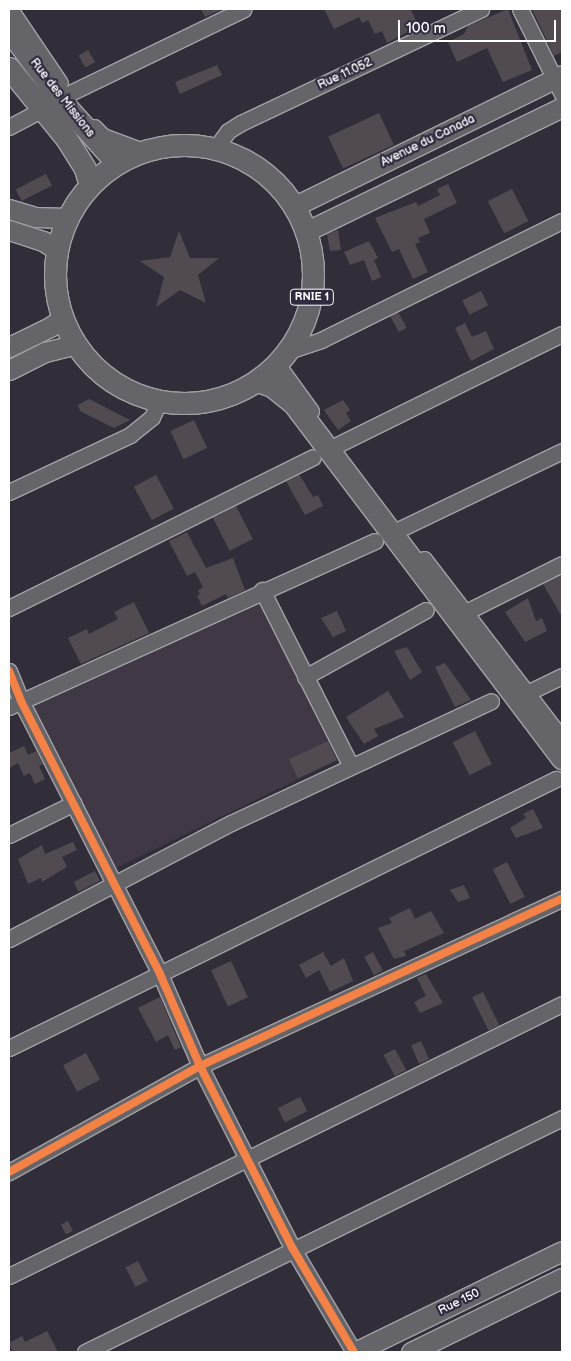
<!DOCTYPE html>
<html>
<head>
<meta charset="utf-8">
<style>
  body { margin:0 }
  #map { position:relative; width:571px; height:1361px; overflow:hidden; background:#312e39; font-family:"Balsamiq Sans",sans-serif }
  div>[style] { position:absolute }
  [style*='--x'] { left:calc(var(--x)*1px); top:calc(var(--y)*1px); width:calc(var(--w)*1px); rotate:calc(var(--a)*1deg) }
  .built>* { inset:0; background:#413846; transform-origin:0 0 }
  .building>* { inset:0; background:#514b51; transform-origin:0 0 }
  .roads { filter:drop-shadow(1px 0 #a2a1a6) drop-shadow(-1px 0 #a2a1a6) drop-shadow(0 1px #a2a1a6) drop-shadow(0 -1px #a2a1a6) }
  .minor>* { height:15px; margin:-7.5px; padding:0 7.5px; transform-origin:7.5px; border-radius:7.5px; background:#656469 }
  .major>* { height:19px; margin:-9.5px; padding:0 9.5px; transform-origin:9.5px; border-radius:9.5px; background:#656469 }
  .highway>* { height:21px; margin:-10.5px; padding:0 10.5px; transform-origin:10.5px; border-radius:10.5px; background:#656469 }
  .highway>.ring { margin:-10.5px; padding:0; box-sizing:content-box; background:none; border:21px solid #656469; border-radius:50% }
  .cycleway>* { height:8px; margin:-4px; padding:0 4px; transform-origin:4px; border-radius:4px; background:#f48246 }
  span { translate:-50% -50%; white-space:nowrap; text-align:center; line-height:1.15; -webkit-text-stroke:4.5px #2f2a3d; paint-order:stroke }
  .shield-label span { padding:1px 4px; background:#2f2a3d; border:1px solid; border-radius:4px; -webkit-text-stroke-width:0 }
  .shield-label { font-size:11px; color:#fff; font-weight:700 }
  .street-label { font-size:12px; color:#fff }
  .frame { position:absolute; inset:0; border:10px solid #fff; pointer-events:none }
  .scale { position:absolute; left:398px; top:20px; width:158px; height:22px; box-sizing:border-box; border:2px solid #fff; border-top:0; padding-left:6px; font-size:15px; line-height:18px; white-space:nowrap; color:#fff; -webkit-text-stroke:4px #2f2a3d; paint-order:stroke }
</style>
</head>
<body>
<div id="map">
  <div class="built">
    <i style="left:256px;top:594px;width:185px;height:250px;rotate:64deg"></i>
  </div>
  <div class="building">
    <i style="clip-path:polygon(201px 9px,223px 9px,205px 17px)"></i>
    <i style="clip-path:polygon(324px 9px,410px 9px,419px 26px,387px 43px,382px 31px,375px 34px,368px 20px,362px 23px,359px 17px,334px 29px)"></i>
    <i style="clip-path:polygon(508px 9px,532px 70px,503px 82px,487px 48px,457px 62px,448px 42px,464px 34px,468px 26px)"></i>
    <i style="clip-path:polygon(532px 9px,562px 9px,562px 52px,554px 56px)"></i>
    <i style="left:88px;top:50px;width:14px;height:11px;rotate:60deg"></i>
    <i style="clip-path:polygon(217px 65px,222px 75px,180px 94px,175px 82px)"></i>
    <i style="left:379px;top:113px;width:35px;height:56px;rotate:65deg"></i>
    <i style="left:46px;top:174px;width:13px;height:34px;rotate:63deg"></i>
    <i style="clip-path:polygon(448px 184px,457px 203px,424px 219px,430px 233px,418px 238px,420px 242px,415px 244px,428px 272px,413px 279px,399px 249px,392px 252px,375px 218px,416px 202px,418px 206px,440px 195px,437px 189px)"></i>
    <i style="left:512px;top:189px;width:36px;height:27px;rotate:63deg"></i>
    <i style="clip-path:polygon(338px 230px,341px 250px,330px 251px,327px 234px)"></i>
    <i style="clip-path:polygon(179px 231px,190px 258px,219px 258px,198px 275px,206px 303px,180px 290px,156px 307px,164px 277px,140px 261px,170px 257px)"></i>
    <i style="clip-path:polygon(369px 241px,378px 258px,374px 260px,381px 277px,372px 281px,364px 260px,350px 265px,344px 252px)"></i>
    <i style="left:481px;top:291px;width:16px;height:21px;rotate:63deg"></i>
    <i style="left:398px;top:312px;width:18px;height:9px;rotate:61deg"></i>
    <i style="clip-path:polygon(465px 323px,472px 337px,486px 331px,494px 349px,471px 361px,455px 328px)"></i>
    <i style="clip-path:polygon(89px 399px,130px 420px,114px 428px,80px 411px,78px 405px)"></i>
    <i style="clip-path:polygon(343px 400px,350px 410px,346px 413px,351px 421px,338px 430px,324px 410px)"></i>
    <i style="left:194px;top:420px;width:31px;height:26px;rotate:65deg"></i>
    <i style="clip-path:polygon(299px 474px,313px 497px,318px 495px,323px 506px,305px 515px,286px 481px)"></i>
    <i style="left:156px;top:475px;width:38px;height:25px;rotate:62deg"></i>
    <i style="left:236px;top:506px;width:37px;height:26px;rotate:63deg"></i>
    <i style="clip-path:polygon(187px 532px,206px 568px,233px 558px,245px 590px,228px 598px,226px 594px,202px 606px,197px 596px,200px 594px,198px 590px,203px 587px,195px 572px,187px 576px,169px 541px)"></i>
    <i style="clip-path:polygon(562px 574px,562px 617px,543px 584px)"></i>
    <i style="clip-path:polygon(528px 598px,536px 621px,542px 618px,547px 631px,525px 642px,505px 612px)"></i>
    <i style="clip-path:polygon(134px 602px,149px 633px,81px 664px,68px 638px,87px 629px,89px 634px,118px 619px,114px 612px)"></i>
    <i style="clip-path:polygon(337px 611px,346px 631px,333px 637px,321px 618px)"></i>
    <i style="clip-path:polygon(407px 647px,422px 672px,410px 680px,394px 651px)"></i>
    <i style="clip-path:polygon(445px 663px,471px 700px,455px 707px,435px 667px)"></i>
    <i style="clip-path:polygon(388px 691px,404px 717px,374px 729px,378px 736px,364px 744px,346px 717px)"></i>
    <i style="left:475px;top:731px;width:37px;height:25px;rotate:63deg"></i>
    <i style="left:328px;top:741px;width:21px;height:43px;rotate:65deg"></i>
    <i style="clip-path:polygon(24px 746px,28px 755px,36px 751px,43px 764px,39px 766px,45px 779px,35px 784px,30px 773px,24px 776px,18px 763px,9px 768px,9px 753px)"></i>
    <i style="clip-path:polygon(533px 809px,543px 828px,516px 838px,510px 828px,526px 818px,523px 814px)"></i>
    <i style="clip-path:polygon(73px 842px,77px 850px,62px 857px,67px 867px,42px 882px,41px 878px,28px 884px,18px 859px,42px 845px,45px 854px)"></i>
    <i style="left:507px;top:862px;width:39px;height:16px;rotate:63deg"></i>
    <i style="left:95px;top:871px;width:11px;height:24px;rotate:63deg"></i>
    <i style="clip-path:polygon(464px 885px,470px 898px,458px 902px,450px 890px)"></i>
    <i style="clip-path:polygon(410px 908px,415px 919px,431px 911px,444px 933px,404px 951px,406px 956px,394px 959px,378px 928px,392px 923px,389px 918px)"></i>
    <i style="clip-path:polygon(323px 952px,331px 966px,344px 958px,353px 981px,330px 992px,319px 970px,306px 978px,299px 965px)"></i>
    <i style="left:373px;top:952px;width:21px;height:10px;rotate:62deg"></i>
    <i style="left:231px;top:961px;width:40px;height:22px;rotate:65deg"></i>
    <i style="clip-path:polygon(426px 974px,443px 1003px,420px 1013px,414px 1002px,426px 996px,417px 978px)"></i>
    <i style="left:483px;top:992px;width:37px;height:12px;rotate:64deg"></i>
    <i style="clip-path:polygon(160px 997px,181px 1047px,175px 1050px,168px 1035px,156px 1042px,138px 1008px)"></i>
    <i style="left:421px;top:1041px;width:20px;height:11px;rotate:66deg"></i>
    <i style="left:395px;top:1049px;width:24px;height:13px;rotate:62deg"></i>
    <i style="left:86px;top:1053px;width:30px;height:26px;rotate:62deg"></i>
    <i style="left:300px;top:1097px;width:16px;height:25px;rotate:63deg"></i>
    <i style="left:68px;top:1221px;width:11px;height:8px;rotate:63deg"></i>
    <i style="left:138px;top:1261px;width:22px;height:14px;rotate:63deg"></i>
    <i style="clip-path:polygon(47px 1331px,58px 1352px,13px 1352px,9px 1343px,22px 1336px,25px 1342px)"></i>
  </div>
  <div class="roads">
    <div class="minor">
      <i style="--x:10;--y:9;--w:89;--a:56"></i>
      <i style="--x:520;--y:9;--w:95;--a:63.7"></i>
      <i style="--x:68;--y:94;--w:195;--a:-25.8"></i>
      <i style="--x:9;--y:127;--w:38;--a:-28"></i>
      <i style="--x:94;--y:127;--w:13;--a:45"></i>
      <i style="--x:103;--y:136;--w:43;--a:20.6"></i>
      <i style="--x:215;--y:149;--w:22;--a:-54"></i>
      <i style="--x:228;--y:131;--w:15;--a:-32"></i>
      <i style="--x:241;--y:123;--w:266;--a:-25.4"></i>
      <i style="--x:288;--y:351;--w:35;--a:-18"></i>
      <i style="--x:321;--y:340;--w:269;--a:-26.3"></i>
      <i style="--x:277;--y:364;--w:58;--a:54.1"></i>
      <i style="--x:335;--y:446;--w:253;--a:-26.3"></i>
      <i style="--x:9;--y:492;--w:134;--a:-25.2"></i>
      <i style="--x:130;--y:435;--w:28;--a:-39"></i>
      <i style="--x:152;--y:417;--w:19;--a:-65"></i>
      <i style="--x:400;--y:529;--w:180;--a:-25.7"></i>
      <i style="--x:424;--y:559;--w:227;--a:52.5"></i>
      <i style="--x:262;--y:590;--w:195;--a:63.2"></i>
      <i style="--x:9;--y:608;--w:339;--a:-26.4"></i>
      <i style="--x:466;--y:612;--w:107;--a:-26.6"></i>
      <i style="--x:9;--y:671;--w:32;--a:68"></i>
      <i style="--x:21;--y:701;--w:306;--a:63"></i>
      <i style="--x:160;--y:974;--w:100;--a:66.5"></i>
      <i style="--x:200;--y:1066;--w:205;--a:63.1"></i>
      <i style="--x:293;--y:1249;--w:120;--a:59.4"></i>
      <i style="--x:305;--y:677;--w:138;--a:-29"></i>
      <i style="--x:527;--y:693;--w:39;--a:-26"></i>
      <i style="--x:9;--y:707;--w:402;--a:-24.4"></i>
      <i style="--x:9;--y:835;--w:72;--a:-26.2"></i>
      <i style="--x:9;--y:939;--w:250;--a:-27.6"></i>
      <i style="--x:231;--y:823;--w:287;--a:-25.1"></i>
      <i style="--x:9;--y:1048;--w:610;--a:-26.19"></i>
      <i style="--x:9;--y:1172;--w:218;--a:-29"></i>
      <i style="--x:200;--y:1066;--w:399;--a:-24.8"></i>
      <i style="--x:9;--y:1276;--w:616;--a:-26.19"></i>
      <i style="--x:85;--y:1352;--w:531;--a:-26.13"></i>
    </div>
    <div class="major">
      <i style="--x:295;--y:206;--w:297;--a:-26.1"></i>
      <i style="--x:9;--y:209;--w:28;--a:17"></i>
      <i style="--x:36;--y:217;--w:31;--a:2"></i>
      <i style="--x:9;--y:230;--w:36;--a:18"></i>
      <i style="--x:43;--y:241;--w:17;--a:33"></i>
      <i style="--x:307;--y:231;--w:284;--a:-25.9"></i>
      <i style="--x:9;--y:347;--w:46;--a:-26"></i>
      <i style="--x:50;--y:327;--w:16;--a:-35"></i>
      <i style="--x:9;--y:370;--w:40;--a:-26.6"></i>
      <i style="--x:45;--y:352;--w:32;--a:-14"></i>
      <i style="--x:355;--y:1352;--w:230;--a:-26"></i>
      <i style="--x:411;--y:1352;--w:168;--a:-26.1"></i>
    </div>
    <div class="highway">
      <i style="--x:9;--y:30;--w:89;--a:53.6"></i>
      <i style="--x:62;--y:102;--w:82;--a:48"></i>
      <i style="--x:9;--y:68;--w:90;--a:50.8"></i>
      <i style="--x:66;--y:138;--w:36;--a:58"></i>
      <i style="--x:85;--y:169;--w:17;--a:73"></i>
      <i class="ring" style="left:55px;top:145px;width:237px;height:237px"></i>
      <i style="--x:257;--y:381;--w:16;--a:18"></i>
      <i style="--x:272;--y:386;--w:28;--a:39"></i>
      <i style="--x:294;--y:404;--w:444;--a:52.9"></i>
    </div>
  </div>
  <div class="cycleway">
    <i style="--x:9;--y:671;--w:32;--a:68"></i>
    <i style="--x:21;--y:701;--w:306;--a:63"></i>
    <i style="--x:160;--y:974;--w:100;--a:66.5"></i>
    <i style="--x:200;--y:1066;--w:205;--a:63.1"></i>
    <i style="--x:293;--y:1249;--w:120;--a:59.4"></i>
    <i style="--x:9;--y:1172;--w:218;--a:-29"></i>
    <i style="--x:200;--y:1066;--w:399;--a:-24.8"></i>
  </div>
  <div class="shield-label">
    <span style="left:312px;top:297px">RNIE 1</span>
  </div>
  <div class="street-label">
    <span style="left:345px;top:74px;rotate:-25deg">Rue 11.052</span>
    <span style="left:62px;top:98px;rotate:52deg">Rue des Missions</span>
    <span style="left:428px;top:141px;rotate:-26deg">Avenue du Canada</span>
    <span style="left:459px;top:1302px;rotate:-26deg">Rue 150</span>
  </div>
  <div class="frame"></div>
  <div class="scale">100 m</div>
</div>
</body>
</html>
